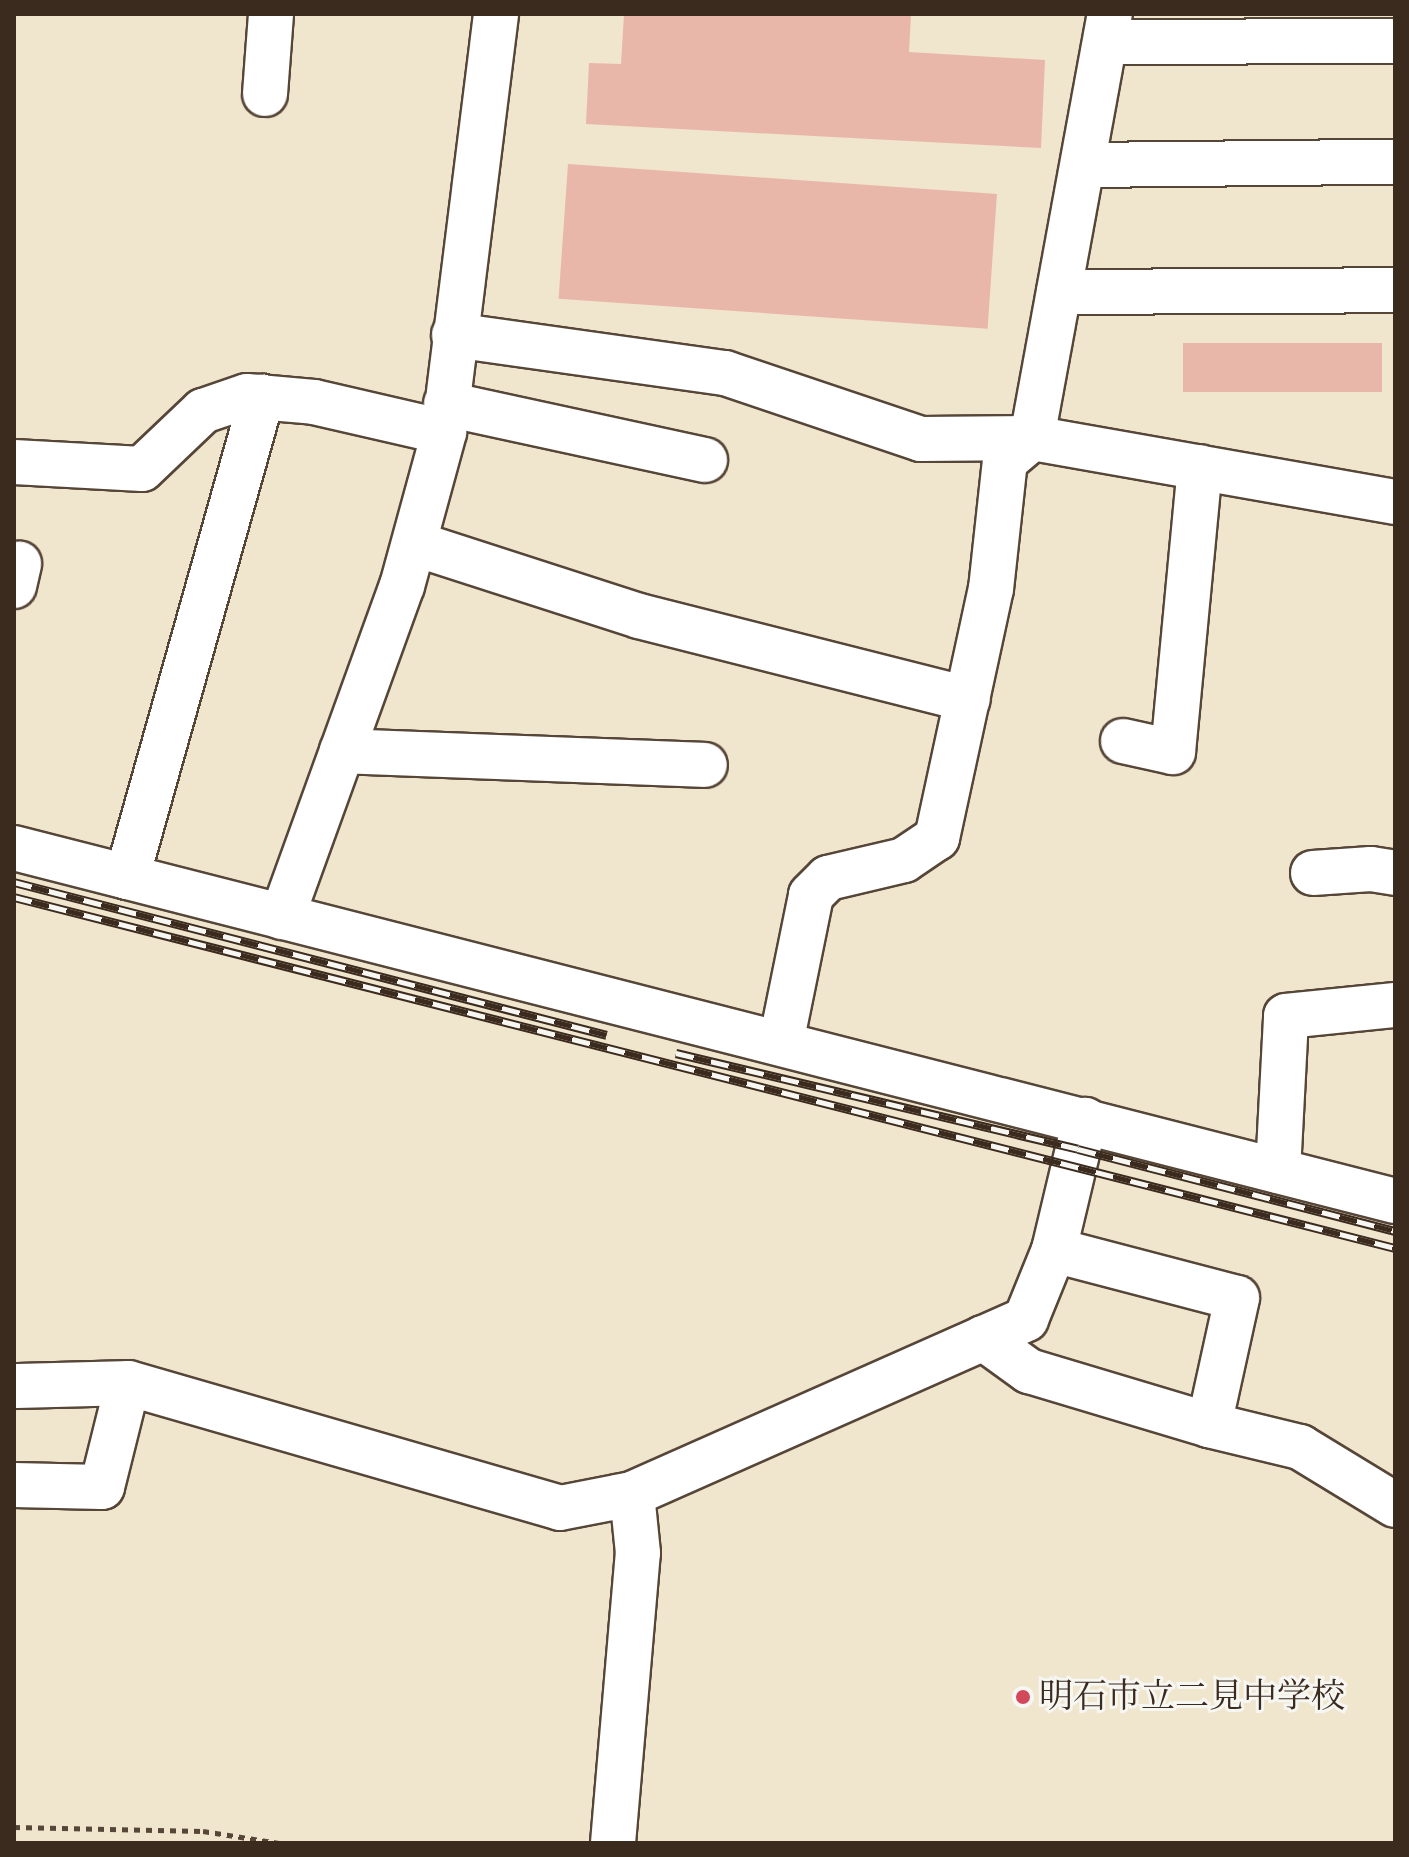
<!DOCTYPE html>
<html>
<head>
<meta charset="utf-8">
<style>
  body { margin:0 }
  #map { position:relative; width:1409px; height:1857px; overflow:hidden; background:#f0e5cd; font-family:Cardo,"Noto Serif JP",serif }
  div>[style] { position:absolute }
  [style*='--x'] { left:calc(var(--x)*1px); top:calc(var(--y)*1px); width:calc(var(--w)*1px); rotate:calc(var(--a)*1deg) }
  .building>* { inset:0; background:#e9b6aa; transform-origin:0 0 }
  .path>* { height:5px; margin-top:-2.5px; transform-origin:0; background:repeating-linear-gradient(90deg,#564638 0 6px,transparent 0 12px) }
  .roads { filter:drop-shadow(2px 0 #564638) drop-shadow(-2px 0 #564638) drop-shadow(0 2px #564638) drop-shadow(0 -2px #564638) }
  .minor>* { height:44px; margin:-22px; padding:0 22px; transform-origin:22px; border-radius:22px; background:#fff }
  .rail>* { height:9px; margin-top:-4.5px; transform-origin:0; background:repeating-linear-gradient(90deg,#f6f6f2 0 18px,#3b2a1e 0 36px); box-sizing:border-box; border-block:2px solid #3b2a1e }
  .dots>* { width:22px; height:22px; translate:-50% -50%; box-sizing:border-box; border:4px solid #f6f6f2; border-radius:50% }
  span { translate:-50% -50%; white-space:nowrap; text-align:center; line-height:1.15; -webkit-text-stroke:6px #f6f6f2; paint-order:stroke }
  .poi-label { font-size:34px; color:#3b2a1e }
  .left { translate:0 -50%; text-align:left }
  .frame { position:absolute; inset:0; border:16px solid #3b2a1e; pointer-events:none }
</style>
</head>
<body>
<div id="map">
  <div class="building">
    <i style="clip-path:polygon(624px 14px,911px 14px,909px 52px,1045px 60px,1041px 148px,586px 124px,589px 63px,621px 64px)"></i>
    <i style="left:568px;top:164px;width:430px;height:135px;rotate:4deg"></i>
    <i style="left:1382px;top:343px;width:49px;height:199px;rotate:90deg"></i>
  </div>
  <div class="path">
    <i style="--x:14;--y:1827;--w:189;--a:1.2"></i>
    <i style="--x:203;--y:1831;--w:77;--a:9"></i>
  </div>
  <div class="roads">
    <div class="minor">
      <i style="--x:1106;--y:42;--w:289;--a:-0.2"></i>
      <i style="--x:265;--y:94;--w:80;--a:-85.7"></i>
      <i style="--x:1083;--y:165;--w:312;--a:-0.6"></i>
      <i style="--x:1059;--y:292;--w:336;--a:-0.3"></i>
      <i style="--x:454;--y:335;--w:274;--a:8"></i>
      <i style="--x:725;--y:373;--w:207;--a:18.6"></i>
      <i style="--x:921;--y:439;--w:111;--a:-0.5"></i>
      <i style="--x:1032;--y:438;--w:369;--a:10"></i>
      <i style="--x:446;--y:404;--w:265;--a:12.2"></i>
      <i style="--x:14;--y:462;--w:128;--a:3.1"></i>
      <i style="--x:142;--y:469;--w:84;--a:-43.6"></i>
      <i style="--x:203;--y:411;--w:46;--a:-18.8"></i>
      <i style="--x:247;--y:396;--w:67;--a:5.1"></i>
      <i style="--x:314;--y:402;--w:133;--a:13"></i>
      <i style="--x:416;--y:544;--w:234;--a:17.9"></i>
      <i style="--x:639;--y:616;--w:339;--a:14.2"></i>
      <i style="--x:14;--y:586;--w:23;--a:-77"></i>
      <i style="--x:1123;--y:741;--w:51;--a:12.4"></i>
      <i style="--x:1173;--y:752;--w:286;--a:-84.6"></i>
      <i style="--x:342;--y:751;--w:363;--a:2.2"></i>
      <i style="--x:14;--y:848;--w:1425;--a:14.34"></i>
      <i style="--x:1313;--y:873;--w:58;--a:-3.9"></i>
      <i style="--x:1371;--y:869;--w:24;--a:9"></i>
      <i style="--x:127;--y:877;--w:499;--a:-74.3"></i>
      <i style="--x:282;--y:917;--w:352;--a:-70.1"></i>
      <i style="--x:402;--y:586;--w:160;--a:-74.7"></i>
      <i style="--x:444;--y:432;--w:421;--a:-82.9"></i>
      <i style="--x:781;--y:1043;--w:151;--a:-78.5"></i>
      <i style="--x:811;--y:895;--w:24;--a:-45"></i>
      <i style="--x:828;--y:878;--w:78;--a:-13.3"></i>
      <i style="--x:904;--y:860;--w:40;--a:-34"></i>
      <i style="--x:937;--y:838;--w:255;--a:-77.8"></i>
      <i style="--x:991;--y:589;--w:129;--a:-83.8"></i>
      <i style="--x:1005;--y:461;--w:35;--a:-40"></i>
      <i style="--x:1032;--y:438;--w:431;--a:-79.6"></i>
      <i style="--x:1278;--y:1171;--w:155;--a:-87"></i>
      <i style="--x:1286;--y:1016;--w:110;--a:-5.8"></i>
      <i style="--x:1054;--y:1250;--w:189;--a:14.7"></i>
      <i style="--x:1237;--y:1298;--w:130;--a:102.4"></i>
      <i style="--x:983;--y:1338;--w:57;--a:35.7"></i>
      <i style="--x:1029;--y:1371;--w:188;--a:16.7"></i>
      <i style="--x:1209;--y:1425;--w:94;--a:13.6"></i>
      <i style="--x:1300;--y:1447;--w:111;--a:31.4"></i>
      <i style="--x:14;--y:1386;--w:114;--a:-1.5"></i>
      <i style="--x:128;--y:1383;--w:450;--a:16.1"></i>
      <i style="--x:560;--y:1508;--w:73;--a:-11"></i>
      <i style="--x:632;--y:1494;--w:431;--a:-23.9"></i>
      <i style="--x:1026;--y:1319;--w:74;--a:-67.9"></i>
      <i style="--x:1054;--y:1250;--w:134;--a:-76.6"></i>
      <i style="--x:14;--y:1485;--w:88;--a:1.3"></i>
      <i style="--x:102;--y:1487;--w:107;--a:-76"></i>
      <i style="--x:613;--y:1843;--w:291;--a:-85.1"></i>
      <i style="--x:638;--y:1553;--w:59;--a:-95.8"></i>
    </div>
  </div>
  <div class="rail">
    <i style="--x:14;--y:882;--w:612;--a:14.47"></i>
    <i style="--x:14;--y:897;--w:1425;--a:14.26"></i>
    <i style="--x:676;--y:1053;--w:413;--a:13.4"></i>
    <i style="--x:1078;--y:1149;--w:327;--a:14.5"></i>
  </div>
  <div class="dots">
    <i style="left:1023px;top:1697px;background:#d1495b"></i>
  </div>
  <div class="poi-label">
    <span class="left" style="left:1039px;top:1697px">明石市立二見中学校</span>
  </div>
  <div class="frame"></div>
</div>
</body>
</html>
